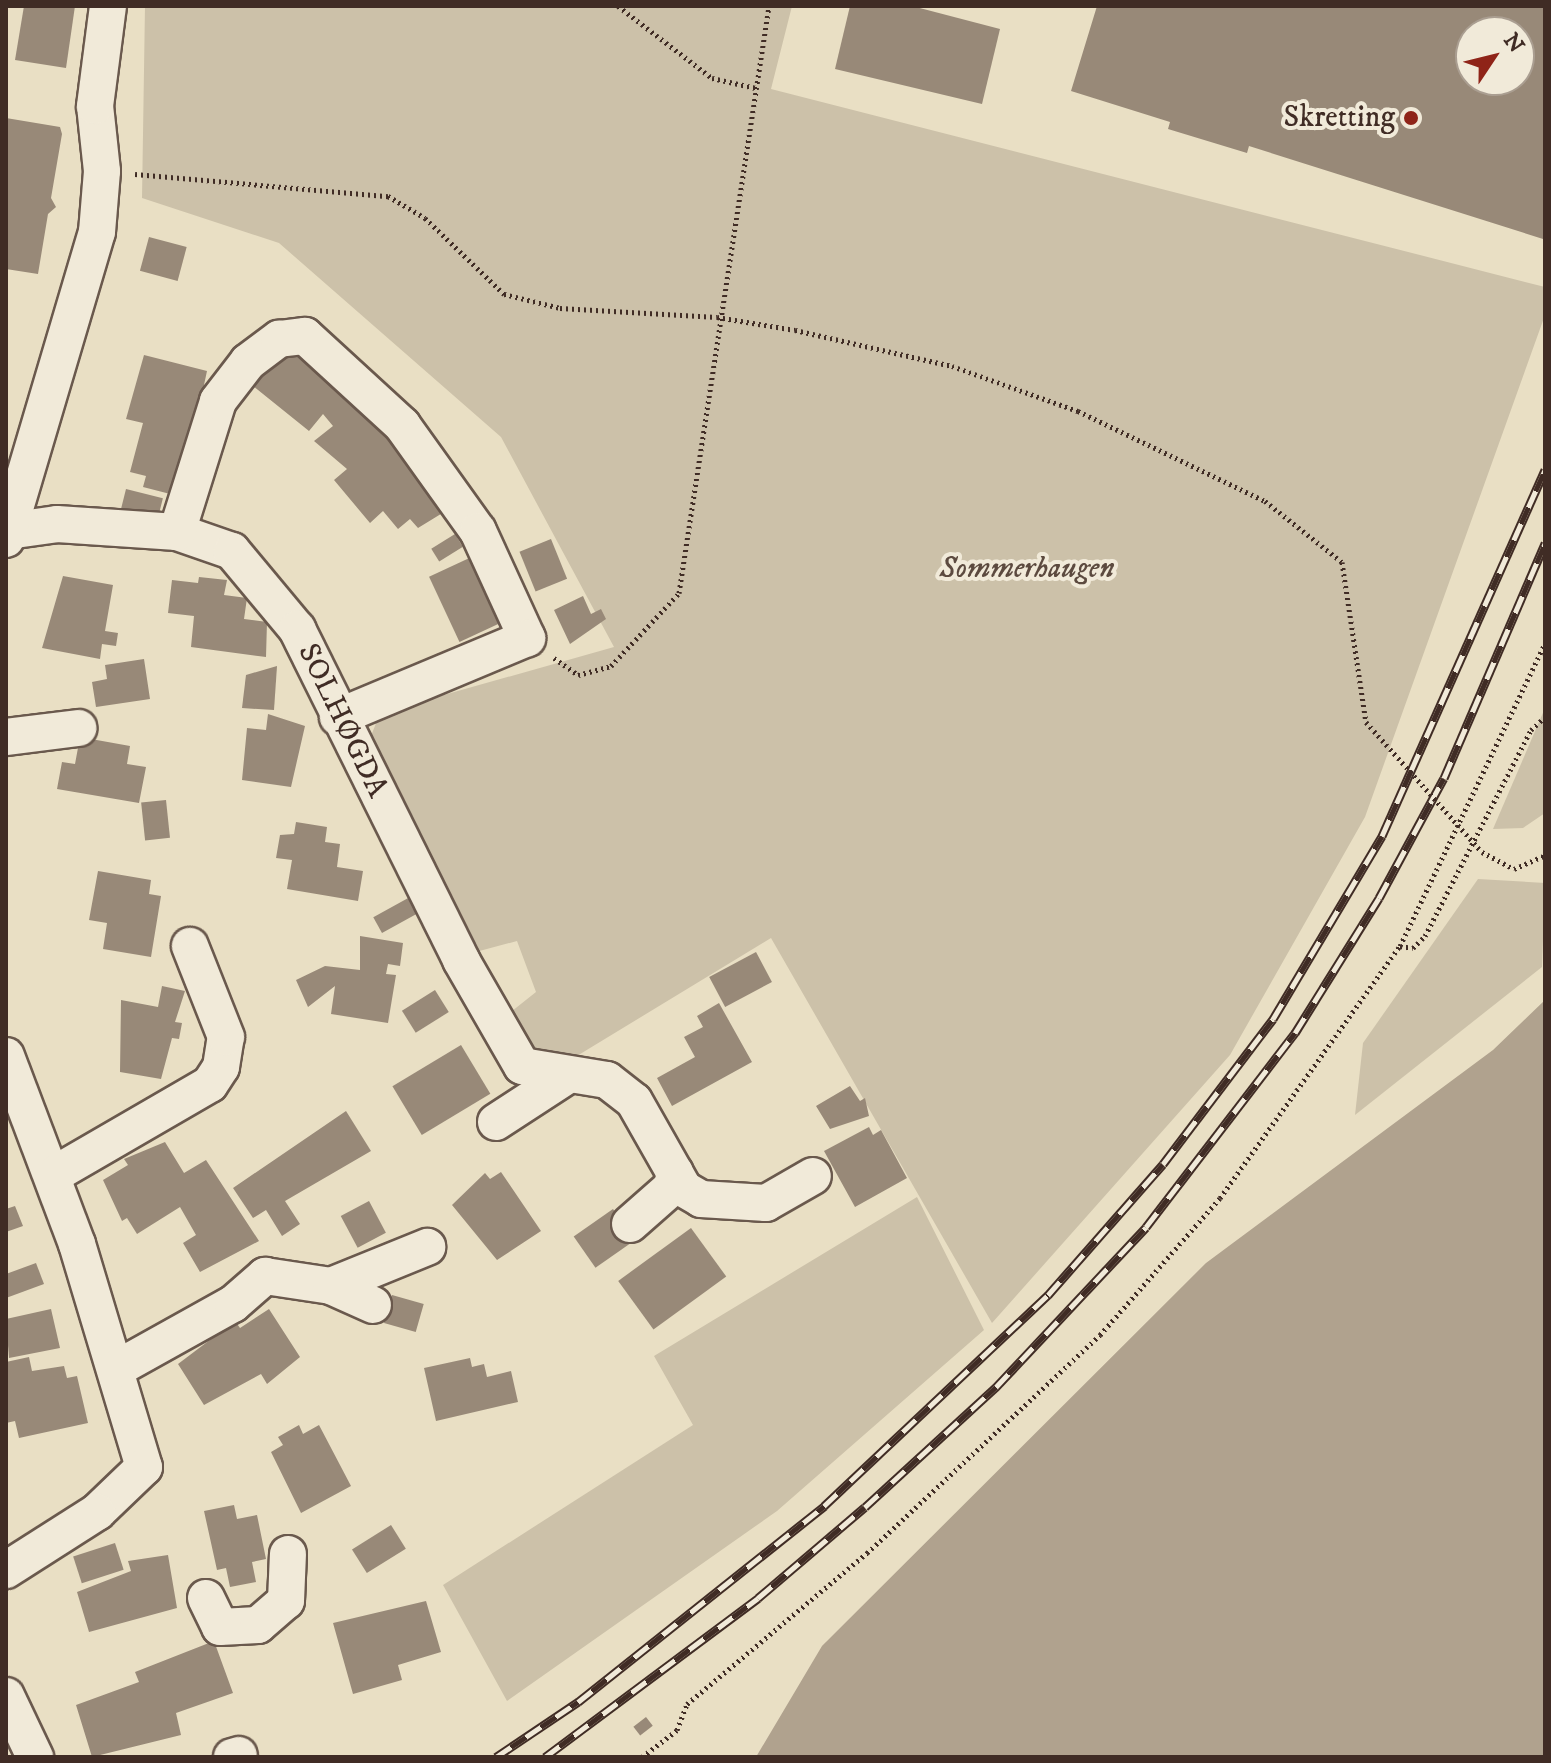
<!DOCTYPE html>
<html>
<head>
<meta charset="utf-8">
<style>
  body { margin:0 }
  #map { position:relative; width:1551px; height:1763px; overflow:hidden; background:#e9dfc4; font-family:"IM FELL DW Pica",serif }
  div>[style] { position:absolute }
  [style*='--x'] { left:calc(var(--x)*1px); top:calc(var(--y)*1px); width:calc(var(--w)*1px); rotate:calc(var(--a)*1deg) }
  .green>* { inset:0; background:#ccc1a9 }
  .water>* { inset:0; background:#b0a28e }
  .building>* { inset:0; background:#988978; transform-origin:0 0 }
  .path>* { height:5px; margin-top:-2.5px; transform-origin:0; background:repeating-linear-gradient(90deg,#402c25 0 2px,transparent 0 6px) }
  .roads { filter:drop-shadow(2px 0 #6a594d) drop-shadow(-2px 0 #6a594d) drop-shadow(0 2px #6a594d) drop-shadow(0 -2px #6a594d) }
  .minor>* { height:36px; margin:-18px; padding:0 18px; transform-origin:18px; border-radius:18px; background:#f1ead9 }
  .rail>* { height:9px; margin-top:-4.5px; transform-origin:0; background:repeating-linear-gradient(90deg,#f1ead9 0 18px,#402c25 0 36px); box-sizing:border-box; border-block:2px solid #402c25 }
  .path-bridge>* { height:5px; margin-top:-2.5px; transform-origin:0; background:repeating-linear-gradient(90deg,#402c25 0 2px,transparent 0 6px) }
  .dots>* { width:22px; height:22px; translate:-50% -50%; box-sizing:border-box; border:4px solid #f1ead9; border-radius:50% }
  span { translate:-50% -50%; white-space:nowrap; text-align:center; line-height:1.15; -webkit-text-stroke:8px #f1ead9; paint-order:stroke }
  .poi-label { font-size:30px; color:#402c25 }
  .right { translate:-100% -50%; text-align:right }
  .park-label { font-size:30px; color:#5c4a3f; font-style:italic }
  .street-label { font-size:30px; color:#402c25 }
  .frame { position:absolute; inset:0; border:8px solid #402c25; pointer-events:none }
  .north { position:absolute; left:1455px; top:16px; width:80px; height:80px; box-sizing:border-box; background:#f1ead9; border:2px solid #aa9e91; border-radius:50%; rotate:55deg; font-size:22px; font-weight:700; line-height:32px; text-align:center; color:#402c25 }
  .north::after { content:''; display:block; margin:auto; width:28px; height:36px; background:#8f2418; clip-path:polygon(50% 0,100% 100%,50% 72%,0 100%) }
</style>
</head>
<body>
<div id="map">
  <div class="green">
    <i style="clip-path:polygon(145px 6px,792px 6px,771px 89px,1545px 287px,1545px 315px,1365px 817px,1230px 1055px,992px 1323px,771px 938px,567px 1062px,538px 1061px,507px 1015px,536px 992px,517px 941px,472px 953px,378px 765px,371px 736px,380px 713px,614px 647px,501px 437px,279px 243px,142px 198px)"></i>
    <i style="clip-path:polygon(1545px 708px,1545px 813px,1523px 828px,1493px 829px)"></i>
    <i style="clip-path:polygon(1478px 879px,1545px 883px,1542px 967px,1355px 1115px,1363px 1043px)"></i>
    <i style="clip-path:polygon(917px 1197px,984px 1330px,777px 1511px,507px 1701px,443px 1585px,693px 1425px,654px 1356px)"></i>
  </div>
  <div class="water">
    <i style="clip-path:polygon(1545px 1000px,1545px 1757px,756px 1757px,822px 1646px,1206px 1263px,1493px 1050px)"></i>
  </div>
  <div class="building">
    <i style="clip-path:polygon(24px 6px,75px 6px,66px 68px,15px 60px)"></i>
    <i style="clip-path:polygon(850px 6px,912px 6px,1000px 29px,982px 104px,835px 69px)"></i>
    <i style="clip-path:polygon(evenodd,1097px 6px,1545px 6px,1543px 239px,1249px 146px,1247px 153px,1168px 129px,1170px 122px,1071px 91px,1097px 6px,1471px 32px,1519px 32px,1519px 80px,1471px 80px,1471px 32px)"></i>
    <i style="clip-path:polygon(6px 118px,60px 127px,62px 134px,51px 198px,56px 207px,48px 214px,38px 274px,6px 269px)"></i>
    <i style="left:149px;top:237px;width:39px;height:35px;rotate:15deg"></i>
    <i style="clip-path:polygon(289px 342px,345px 388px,340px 393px,357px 411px,364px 404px,449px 509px,418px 528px,410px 519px,398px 529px,383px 511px,370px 523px,334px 480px,347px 469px,314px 441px,333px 426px,323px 414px,309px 431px,253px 386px)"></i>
    <i style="clip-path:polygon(144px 355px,207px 371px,204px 385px,210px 387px,178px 496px,143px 487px,146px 476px,130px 472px,143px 423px,126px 419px)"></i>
    <i style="left:126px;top:489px;width:38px;height:20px;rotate:14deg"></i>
    <i style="left:455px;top:534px;width:15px;height:28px;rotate:58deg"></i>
    <i style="left:551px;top:539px;width:43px;height:34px;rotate:68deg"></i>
    <i style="left:478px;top:554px;width:72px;height:54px;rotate:65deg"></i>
    <i style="clip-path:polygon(63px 576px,113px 585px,105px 631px,118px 633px,116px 646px,102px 644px,100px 659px,42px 648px)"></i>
    <i style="clip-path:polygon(199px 577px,227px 580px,224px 595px,247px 598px,244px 619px,267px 622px,266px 657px,191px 647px,194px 616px,168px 613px,172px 580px,198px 583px)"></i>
    <i style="clip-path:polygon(583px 596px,591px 614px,601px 609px,606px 619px,570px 644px,554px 610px)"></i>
    <i style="clip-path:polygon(144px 659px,150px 699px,96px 707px,92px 682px,107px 679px,105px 665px)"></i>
    <i style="clip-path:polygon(277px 666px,274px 710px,242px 708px,246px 675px)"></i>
    <i style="clip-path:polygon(268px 714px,305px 726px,291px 787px,242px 780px,247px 728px,266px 730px)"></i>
    <i style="clip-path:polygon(80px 737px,130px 746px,127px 764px,146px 767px,139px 803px,57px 789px,62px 762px,75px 764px)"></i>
    <i style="left:166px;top:800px;width:38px;height:25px;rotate:84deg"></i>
    <i style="clip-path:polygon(296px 822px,327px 827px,325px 842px,340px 844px,337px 867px,363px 871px,358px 901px,287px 889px,292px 860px,276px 858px,280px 835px,294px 834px)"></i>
    <i style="clip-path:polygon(98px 871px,151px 880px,149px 894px,161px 896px,151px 957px,103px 949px,107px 923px,89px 920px)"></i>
    <i style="left:410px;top:897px;width:18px;height:42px;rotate:61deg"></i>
    <i style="clip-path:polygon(360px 936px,403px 943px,400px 966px,388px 964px,386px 974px,396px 975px,388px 1023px,331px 1014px,335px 986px,308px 1007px,296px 980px,325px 966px,360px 970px)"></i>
    <i style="left:756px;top:952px;width:34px;height:53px;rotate:62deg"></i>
    <i style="clip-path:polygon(162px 986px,185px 991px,175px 1022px,182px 1023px,179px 1039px,172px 1038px,161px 1079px,120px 1072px,121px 1000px,158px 1007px)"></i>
    <i style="left:435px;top:990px;width:26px;height:39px;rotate:58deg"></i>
    <i style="clip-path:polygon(719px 1003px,752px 1062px,672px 1106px,657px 1078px,695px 1057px,684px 1037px,703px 1027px,697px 1016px)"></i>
    <i style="left:461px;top:1045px;width:57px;height:80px;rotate:59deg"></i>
    <i style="clip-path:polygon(850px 1086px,860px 1101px,865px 1098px,869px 1116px,830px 1129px,816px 1106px)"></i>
    <i style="clip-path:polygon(346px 1111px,371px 1151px,285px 1201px,300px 1224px,282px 1236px,266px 1210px,253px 1218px,233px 1188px)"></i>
    <i style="clip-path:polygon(869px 1127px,873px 1135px,881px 1130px,907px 1178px,855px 1207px,824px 1151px)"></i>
    <i style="clip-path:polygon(165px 1142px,184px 1173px,206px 1160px,259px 1241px,200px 1272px,183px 1243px,196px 1235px,180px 1207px,137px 1234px,127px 1218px,122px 1221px,103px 1180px,128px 1165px,124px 1159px)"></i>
    <i style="clip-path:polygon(501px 1172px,541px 1231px,497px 1260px,452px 1205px,485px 1173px,490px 1179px)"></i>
    <i style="left:369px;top:1201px;width:36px;height:32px;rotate:62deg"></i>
    <i style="clip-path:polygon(15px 1206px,23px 1226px,6px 1232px,6px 1209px)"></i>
    <i style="left:613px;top:1209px;width:38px;height:48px;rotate:55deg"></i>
    <i style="left:691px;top:1228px;width:60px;height:90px;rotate:54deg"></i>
    <i style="clip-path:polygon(36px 1263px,44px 1284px,6px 1298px,6px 1274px)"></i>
    <i style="left:392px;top:1295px;width:33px;height:29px;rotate:16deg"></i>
    <i style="clip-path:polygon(51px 1309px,60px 1348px,9px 1358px,6px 1319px)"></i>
    <i style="clip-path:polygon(269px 1309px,300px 1357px,267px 1384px,261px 1374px,204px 1405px,178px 1364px,235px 1321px,240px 1328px)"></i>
    <i style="clip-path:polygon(29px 1357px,32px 1371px,64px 1366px,67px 1378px,77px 1376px,88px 1423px,19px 1438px,15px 1421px,6px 1423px,6px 1362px)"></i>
    <i style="clip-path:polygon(470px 1358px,472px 1367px,484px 1364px,487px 1377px,511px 1371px,518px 1402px,436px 1421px,424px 1368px)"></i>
    <i style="clip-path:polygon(299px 1425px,303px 1434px,319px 1425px,351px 1486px,301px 1513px,271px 1452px,283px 1445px,278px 1437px)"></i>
    <i style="clip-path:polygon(234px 1505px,237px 1519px,257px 1515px,266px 1559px,252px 1562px,256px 1582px,230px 1587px,226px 1568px,217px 1570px,204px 1511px)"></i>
    <i style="left:391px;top:1525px;width:28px;height:46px;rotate:58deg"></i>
    <i style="left:115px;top:1543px;width:28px;height:44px;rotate:72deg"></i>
    <i style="clip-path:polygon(168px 1555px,177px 1608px,89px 1632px,77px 1592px,131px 1571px,128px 1561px)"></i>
    <i style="clip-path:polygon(426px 1601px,441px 1652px,398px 1665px,402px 1680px,353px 1694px,333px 1623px)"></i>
    <i style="clip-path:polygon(214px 1641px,233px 1693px,176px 1713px,181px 1735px,92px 1757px,76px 1705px,139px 1682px,135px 1672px)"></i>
    <i style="left:646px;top:1717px;width:11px;height:16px;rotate:52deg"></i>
  </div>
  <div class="path">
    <i style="--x:618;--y:6;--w:118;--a:37.5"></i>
    <i style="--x:712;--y:78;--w:45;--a:12.8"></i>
    <i style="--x:135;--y:174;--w:254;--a:5"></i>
    <i style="--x:388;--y:196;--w:43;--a:30.7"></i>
    <i style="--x:425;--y:218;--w:110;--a:43.9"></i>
    <i style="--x:504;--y:294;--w:58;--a:14"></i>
    <i style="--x:560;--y:308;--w:157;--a:3.3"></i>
    <i style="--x:717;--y:317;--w:79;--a:9.5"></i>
    <i style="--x:795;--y:330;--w:161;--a:12.9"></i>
    <i style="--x:952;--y:366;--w:134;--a:19.7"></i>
    <i style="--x:1078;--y:411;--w:208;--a:25.7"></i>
    <i style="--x:1265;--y:501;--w:98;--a:38.4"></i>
    <i style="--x:1342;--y:562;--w:162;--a:81.5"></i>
    <i style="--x:554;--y:658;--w:29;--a:35"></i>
    <i style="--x:578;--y:675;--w:34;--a:-15"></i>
    <i style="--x:611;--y:666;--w:100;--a:-47"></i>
    <i style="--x:679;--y:593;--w:594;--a:-81.28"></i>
    <i style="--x:1400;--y:946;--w:13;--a:9"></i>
    <i style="--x:1413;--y:948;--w:17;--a:-45"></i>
    <i style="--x:1425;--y:936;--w:232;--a:-62.8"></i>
    <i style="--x:1531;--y:730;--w:19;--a:-43"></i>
    <i style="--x:642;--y:1757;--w:44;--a:-37.6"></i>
    <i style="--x:677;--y:1730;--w:28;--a:-69"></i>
    <i style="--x:687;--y:1704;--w:235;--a:-40"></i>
    <i style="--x:867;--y:1553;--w:319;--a:-43.1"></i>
    <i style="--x:1100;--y:1335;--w:182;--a:-48.8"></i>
    <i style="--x:1220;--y:1198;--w:310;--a:-54.5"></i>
    <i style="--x:1400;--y:946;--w:336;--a:-64.4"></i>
  </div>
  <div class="roads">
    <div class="minor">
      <i style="--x:8;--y:531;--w:49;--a:-8.1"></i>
      <i style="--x:57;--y:524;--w:120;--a:3.8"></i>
      <i style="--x:177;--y:532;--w:58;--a:19.1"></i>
      <i style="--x:232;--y:551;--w:102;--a:50.2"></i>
      <i style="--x:297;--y:629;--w:369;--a:63.6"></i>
      <i style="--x:461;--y:960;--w:122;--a:60.1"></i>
      <i style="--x:522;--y:1066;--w:86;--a:9.4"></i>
      <i style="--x:607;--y:1080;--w:34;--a:38"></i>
      <i style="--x:634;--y:1101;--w:101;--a:60.4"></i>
      <i style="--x:684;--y:1189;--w:20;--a:30"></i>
      <i style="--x:701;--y:1199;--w:65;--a:3.5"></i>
      <i style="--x:766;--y:1203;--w:54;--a:-29.9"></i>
      <i style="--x:177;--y:532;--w:137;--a:-72.6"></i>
      <i style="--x:218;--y:401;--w:49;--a:-52.4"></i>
      <i style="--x:248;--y:362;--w:39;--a:-37"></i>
      <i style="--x:279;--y:339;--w:26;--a:-7"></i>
      <i style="--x:305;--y:336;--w:132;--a:42.5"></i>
      <i style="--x:402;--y:425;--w:130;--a:54.4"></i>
      <i style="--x:478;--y:531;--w:118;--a:65.4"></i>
      <i style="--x:527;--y:638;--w:205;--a:157.3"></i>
      <i style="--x:6;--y:539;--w:320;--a:-73.5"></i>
      <i style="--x:97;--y:232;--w:61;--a:-85.3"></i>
      <i style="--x:102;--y:171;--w:65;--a:-96.1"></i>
      <i style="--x:95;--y:106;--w:101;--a:-82.6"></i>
      <i style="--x:6;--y:737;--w:73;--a:-7.1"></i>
      <i style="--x:6;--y:1056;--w:201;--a:69.3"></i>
      <i style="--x:77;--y:1244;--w:233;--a:73.3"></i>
      <i style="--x:144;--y:1467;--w:65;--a:136.2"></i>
      <i style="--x:97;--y:1512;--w:108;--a:147.5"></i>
      <i style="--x:496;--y:1122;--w:82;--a:-33.1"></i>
      <i style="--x:53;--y:1175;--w:181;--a:-30.1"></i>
      <i style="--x:210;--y:1084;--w:20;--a:-57"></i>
      <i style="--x:221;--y:1067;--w:30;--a:-81"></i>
      <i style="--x:226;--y:1037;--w:98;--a:-111.6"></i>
      <i style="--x:630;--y:1224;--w:56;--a:-41.4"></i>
      <i style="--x:672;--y:1187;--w:15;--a:-79"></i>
      <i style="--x:331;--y:1286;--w:104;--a:-22.1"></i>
      <i style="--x:116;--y:1369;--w:134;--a:-29.1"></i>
      <i style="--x:233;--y:1304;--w:43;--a:-41.2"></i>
      <i style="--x:265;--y:1276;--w:67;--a:8.6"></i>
      <i style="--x:331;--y:1286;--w:46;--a:24.3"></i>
      <i style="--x:206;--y:1598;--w:32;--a:64"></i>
      <i style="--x:220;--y:1627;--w:38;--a:-3"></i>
      <i style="--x:258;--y:1625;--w:37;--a:-41"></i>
      <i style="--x:286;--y:1601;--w:47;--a:-87.6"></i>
      <i style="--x:6;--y:1696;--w:68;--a:64.6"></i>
      <i style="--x:232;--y:1757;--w:7;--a:-16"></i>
    </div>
  </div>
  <div class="rail">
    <i style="--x:496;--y:1757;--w:99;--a:-33.9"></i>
    <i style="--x:578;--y:1702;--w:315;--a:-38.5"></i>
    <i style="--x:824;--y:1506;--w:308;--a:-43.3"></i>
    <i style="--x:1048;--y:1295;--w:174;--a:-48.7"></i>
    <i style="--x:1163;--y:1164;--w:182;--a:-52.8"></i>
    <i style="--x:1273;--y:1019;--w:213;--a:-59.2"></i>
    <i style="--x:1382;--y:836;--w:401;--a:-66"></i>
    <i style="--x:545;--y:1757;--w:266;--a:-36.7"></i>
    <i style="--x:758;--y:1598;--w:140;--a:-40.4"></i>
    <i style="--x:865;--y:1507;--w:178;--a:-42.5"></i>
    <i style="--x:996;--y:1387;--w:219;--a:-46.8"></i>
    <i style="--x:1146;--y:1227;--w:245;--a:-52.5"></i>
    <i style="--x:1295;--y:1033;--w:159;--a:-58.1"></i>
    <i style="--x:1379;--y:898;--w:136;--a:-61.6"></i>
    <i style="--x:1444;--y:778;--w:256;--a:-66.7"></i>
  </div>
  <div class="path-bridge">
    <i style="--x:1366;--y:722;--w:174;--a:48.3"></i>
    <i style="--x:1482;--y:852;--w:36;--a:28"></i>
    <i style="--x:1514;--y:869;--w:34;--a:-24"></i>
  </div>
  <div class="dots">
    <i style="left:1411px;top:118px;background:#8f2418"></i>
  </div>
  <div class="poi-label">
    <span class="right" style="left:1395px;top:118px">Skretting</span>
  </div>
  <div class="park-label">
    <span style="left:1027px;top:569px">Sommerhaugen</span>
  </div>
  <div class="street-label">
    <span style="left:342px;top:721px;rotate:64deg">SOLHØGDA</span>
  </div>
  <div class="frame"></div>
  <div class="north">N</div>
</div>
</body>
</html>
